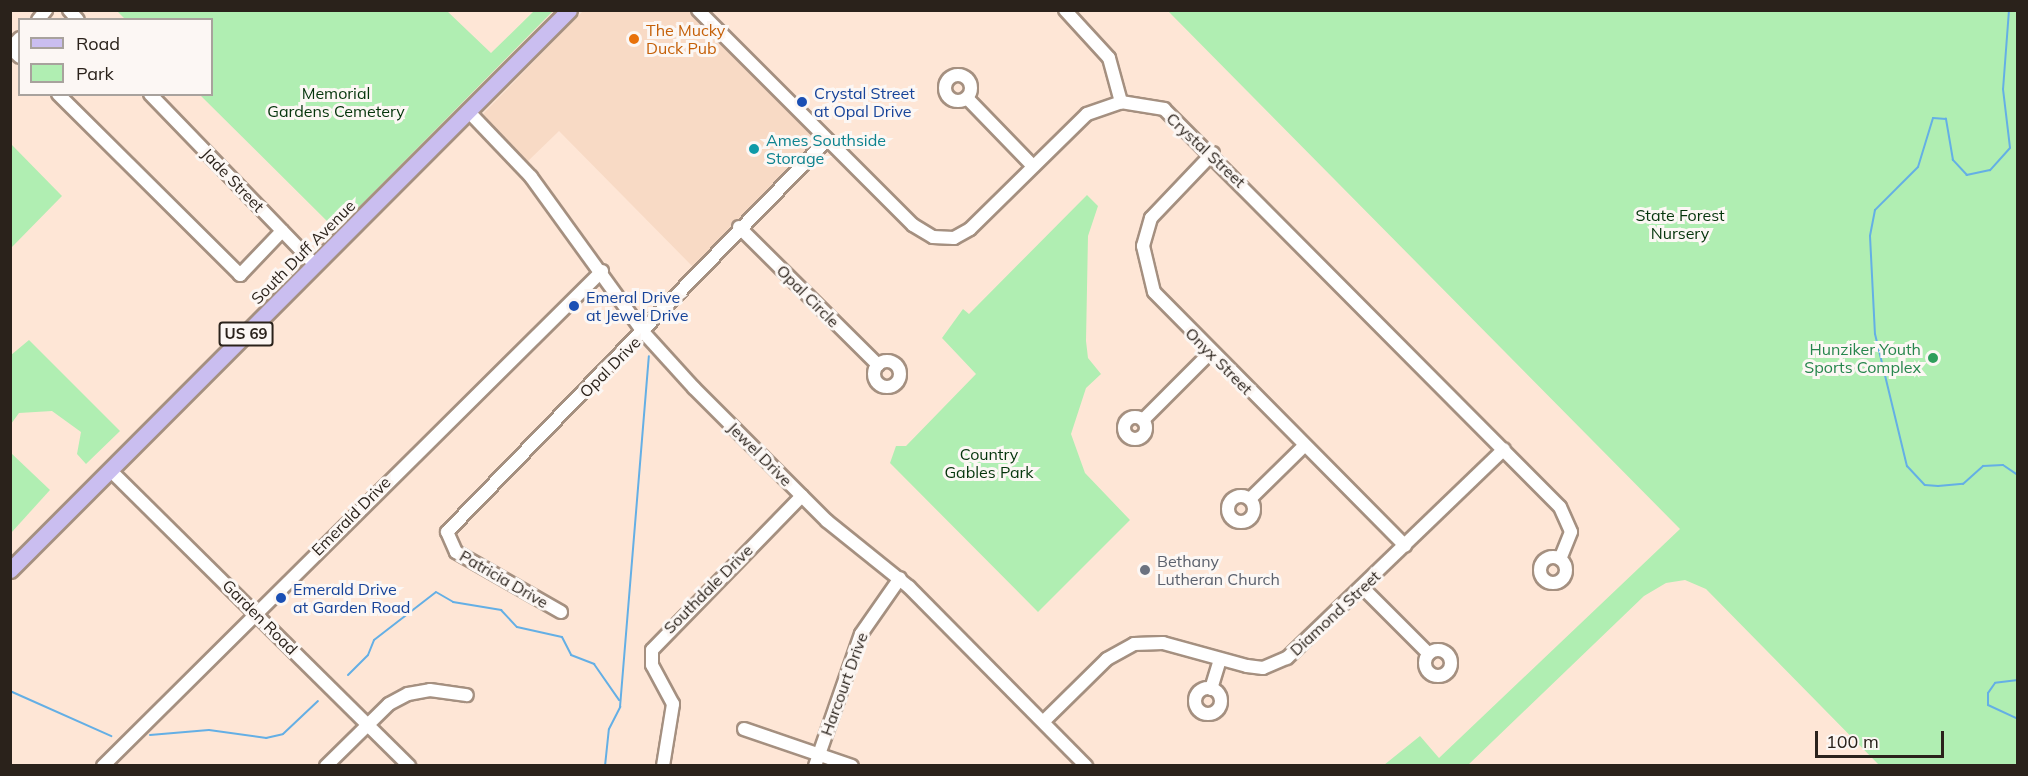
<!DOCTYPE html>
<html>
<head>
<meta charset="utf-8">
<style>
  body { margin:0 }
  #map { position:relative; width:2028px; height:776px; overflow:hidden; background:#fee6d6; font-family:Mulish,sans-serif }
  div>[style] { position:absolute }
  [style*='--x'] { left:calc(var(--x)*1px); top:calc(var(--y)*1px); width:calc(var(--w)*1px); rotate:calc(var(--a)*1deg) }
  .built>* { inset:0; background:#f8dac5 }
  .green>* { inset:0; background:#b0eeb2 }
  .stream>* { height:2px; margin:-1px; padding:0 1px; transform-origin:1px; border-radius:1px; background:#64afe5 }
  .roads { filter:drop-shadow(2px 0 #a59080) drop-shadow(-2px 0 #a59080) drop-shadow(0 2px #a59080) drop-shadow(0 -2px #a59080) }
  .minor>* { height:12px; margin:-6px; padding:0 6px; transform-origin:6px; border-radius:6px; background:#fff }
  .minor>.ring { margin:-6px; padding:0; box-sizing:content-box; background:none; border:12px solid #fff; border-radius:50% }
  .major>* { height:15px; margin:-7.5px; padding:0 7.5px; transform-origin:7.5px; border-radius:7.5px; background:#cabef0 }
  .dots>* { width:16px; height:16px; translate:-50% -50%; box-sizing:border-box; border:3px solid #fcf7f4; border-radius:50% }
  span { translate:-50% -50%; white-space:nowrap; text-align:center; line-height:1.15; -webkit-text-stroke:6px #fcf7f4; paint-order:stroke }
  .shield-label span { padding:2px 4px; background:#fcf7f4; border:2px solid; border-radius:4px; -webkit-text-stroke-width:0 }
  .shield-label { font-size:15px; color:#2a221b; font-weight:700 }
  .food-label { font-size:16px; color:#c56008 }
  .left { translate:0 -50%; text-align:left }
  .park-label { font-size:16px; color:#04340b }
  .transit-label { font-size:16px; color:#164399 }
  .culture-label { font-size:16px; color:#0d838f }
  .street-label { font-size:16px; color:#2a221b }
  .leisure-label { font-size:16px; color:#27864d }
  .right { translate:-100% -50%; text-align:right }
  .worship-label { font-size:16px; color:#5b616d }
  .frame { position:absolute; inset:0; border:12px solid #2a221b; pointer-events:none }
  .legend { position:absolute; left:18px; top:18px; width:195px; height:78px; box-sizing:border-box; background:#fcf7f4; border:2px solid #a8a29d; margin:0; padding:8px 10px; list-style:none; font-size:18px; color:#2a221b }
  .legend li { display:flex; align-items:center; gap:12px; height:30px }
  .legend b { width:30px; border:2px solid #a8a29d }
  .scale { position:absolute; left:1815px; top:731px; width:129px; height:27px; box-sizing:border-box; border:3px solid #2a221b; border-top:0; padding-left:8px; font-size:18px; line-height:21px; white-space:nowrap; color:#2a221b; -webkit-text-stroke:4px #fcf7f4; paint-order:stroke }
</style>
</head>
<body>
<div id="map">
  <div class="built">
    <i style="clip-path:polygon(583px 11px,689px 11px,813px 136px,811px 146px,695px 269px,559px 131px,526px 163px,483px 114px)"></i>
  </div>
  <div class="green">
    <i style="clip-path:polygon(447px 11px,491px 53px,534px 11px,553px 11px,336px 230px,200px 95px,212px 94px,212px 20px,125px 19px,118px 12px)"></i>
    <i style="clip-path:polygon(1168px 11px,2017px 11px,2017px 765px,1879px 765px,1706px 589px,1685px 580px,1666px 583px,1644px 596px,1468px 765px,1384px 765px,1420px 736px,1439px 758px,1680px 529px)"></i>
    <i style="clip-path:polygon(11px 144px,62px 196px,11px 248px)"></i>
    <i style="clip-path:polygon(1087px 195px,1098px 206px,1088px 236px,1086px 341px,1088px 358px,1101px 374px,1086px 388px,1071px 434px,1085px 473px,1130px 520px,1038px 612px,890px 463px,896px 446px,906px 446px,976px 374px,942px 338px,963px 309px,969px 314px)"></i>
    <i style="clip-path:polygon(29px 340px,120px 431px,86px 464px,77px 454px,81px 432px,52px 411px,19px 413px,11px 424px,11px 355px)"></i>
    <i style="clip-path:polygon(11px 453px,50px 490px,11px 533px,10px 533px)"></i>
  </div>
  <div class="stream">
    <i style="--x:2009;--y:10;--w:79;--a:94.3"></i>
    <i style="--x:2003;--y:89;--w:59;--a:83.2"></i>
    <i style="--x:2010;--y:148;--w:30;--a:132"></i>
    <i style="--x:1990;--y:170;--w:24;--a:168"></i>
    <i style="--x:1967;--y:175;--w:21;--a:-133"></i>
    <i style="--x:1953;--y:160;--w:42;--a:-99.7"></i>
    <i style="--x:1946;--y:119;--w:13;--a:-176"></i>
    <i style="--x:1933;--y:118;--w:51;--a:107"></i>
    <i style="--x:1918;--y:167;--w:61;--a:135"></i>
    <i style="--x:1875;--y:210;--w:26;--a:101"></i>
    <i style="--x:1870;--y:236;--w:98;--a:87.1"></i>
    <i style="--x:1875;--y:334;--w:136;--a:76.4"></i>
    <i style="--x:1907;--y:466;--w:26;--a:47"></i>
    <i style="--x:1925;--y:485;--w:13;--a:4"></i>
    <i style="--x:1938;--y:486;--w:25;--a:-5"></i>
    <i style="--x:1963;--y:484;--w:27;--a:-42"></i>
    <i style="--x:1983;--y:466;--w:20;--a:-3"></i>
    <i style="--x:2003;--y:465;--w:18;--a:34"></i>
    <i style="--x:348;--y:675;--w:28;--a:-45"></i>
    <i style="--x:368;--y:655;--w:16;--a:-68"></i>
    <i style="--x:374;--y:640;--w:78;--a:-37.7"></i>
    <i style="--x:436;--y:592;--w:20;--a:30"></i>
    <i style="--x:453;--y:602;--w:49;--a:9.5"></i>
    <i style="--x:501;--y:610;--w:23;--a:47"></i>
    <i style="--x:517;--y:627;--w:46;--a:12.5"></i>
    <i style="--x:562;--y:637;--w:20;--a:63"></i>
    <i style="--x:571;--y:655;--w:25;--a:21"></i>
    <i style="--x:594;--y:664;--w:44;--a:55.2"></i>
    <i style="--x:2018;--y:680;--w:23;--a:173"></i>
    <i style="--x:1995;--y:683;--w:12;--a:125"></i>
    <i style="--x:1988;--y:693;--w:12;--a:90"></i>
    <i style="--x:1988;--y:705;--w:33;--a:25"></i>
    <i style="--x:10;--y:691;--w:111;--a:24"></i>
    <i style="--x:150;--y:735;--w:59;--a:-4.8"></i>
    <i style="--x:209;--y:730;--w:58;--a:8"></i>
    <i style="--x:266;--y:738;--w:17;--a:-13"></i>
    <i style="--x:283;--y:734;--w:48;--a:-43.3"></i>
    <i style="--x:605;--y:766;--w:37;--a:-84"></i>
    <i style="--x:609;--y:729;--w:25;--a:-63"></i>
    <i style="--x:620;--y:707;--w:352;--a:-85.3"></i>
  </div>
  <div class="roads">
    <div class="minor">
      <i style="--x:69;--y:10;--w:13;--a:48"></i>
      <i style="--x:698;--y:10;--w:304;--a:45"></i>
      <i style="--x:913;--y:225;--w:23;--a:31"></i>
      <i style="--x:933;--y:237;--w:21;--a:3"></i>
      <i style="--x:954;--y:238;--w:18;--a:-29"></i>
      <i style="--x:970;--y:229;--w:164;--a:-44.5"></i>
      <i style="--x:1087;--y:114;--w:36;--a:-19"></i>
      <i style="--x:1121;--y:102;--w:44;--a:9.2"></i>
      <i style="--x:1164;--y:109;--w:561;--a:45.14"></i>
      <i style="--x:1560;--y:507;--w:27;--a:66"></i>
      <i style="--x:1571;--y:532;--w:29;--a:112"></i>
      <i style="--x:1065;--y:10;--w:65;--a:47.5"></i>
      <i style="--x:1109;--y:58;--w:46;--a:74.7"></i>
      <i style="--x:38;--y:20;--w:13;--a:-51"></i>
      <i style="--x:20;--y:38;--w:14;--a:135"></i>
      <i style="--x:10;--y:48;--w:13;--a:42"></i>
      <i class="ring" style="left:945px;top:75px;width:14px;height:14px"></i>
      <i style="--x:58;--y:94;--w:257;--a:44.8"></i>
      <i style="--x:240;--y:275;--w:61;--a:-46.3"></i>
      <i style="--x:150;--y:94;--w:238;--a:46"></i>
      <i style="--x:967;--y:98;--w:95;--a:45.9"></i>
      <i style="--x:468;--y:111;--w:91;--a:46.3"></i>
      <i style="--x:531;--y:177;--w:193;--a:54.1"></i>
      <i style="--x:644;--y:333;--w:74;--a:47.7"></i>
      <i style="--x:694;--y:388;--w:188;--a:45"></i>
      <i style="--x:827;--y:521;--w:105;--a:38.8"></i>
      <i style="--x:909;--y:587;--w:252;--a:45.3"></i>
      <i style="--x:1213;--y:153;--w:90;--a:133.6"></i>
      <i style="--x:1151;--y:218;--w:29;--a:106"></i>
      <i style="--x:1143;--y:246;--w:47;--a:76.6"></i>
      <i style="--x:1154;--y:292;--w:357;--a:45.3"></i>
      <i style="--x:739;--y:227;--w:196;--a:44.8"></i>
      <i class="ring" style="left:874px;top:361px;width:14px;height:14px"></i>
      <i class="ring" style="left:1124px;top:417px;width:10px;height:10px"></i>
      <i style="--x:1143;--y:420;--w:95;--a:-45"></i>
      <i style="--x:110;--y:470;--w:421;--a:44.7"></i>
      <i class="ring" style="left:1228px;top:496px;width:14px;height:14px"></i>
      <i style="--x:1250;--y:499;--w:76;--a:-44.5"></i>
      <i class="ring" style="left:1540px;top:557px;width:14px;height:14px"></i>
      <i style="--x:1363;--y:588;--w:93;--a:45"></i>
      <i style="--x:561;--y:612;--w:121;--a:-150.3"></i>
      <i style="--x:456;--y:552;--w:22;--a:-114"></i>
      <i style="--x:447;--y:532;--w:546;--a:-45.89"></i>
      <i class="ring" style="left:1425px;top:650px;width:14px;height:14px"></i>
      <i class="ring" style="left:1195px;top:688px;width:14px;height:14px"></i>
      <i style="--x:1211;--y:689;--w:30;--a:-73"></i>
      <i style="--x:1044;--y:721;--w:88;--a:-44.5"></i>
      <i style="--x:1107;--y:659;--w:31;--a:-29"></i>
      <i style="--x:1134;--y:644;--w:29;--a:-2"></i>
      <i style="--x:1163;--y:643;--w:87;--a:15.3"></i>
      <i style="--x:1247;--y:666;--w:16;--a:7"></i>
      <i style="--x:1263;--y:668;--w:26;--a:-23"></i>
      <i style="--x:1287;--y:658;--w:301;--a:-43.9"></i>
      <i style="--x:744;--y:729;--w:114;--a:18.9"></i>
      <i style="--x:103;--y:766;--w:703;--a:-44.77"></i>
      <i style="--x:326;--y:766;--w:88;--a:-44.5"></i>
      <i style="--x:389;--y:704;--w:21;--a:-28"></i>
      <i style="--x:408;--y:694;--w:22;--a:-10"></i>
      <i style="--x:430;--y:690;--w:37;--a:8"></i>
      <i style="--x:663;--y:766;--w:63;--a:-80.8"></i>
      <i style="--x:673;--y:704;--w:44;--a:-118.3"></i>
      <i style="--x:652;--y:665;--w:15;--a:-90"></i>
      <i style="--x:652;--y:650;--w:215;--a:-45.8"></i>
      <i style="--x:815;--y:766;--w:140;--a:-70.8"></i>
      <i style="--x:861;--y:634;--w:68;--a:-55.1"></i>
    </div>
    <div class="major">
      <i style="--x:10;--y:570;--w:791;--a:-45.05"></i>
    </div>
  </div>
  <div class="dots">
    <i style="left:634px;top:39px;background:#e8710a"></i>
    <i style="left:802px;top:102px;background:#1a4fb4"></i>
    <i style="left:754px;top:149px;background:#0f9aa8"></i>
    <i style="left:574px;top:306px;background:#1a4fb4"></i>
    <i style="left:1933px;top:358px;background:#2e9e5b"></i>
    <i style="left:1145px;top:570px;background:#6b7280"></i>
    <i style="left:281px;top:598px;background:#1a4fb4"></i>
  </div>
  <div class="shield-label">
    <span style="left:246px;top:334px">US 69</span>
  </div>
  <div class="food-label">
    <span class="left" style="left:646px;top:39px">The Mucky<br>Duck Pub</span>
  </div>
  <div class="park-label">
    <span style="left:336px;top:102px">Memorial<br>Gardens Cemetery</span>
    <span style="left:1680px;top:224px">State Forest<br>Nursery</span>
    <span style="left:989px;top:463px">Country<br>Gables Park</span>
  </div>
  <div class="transit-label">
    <span class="left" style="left:814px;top:102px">Crystal Street<br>at Opal Drive</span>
    <span class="left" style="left:586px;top:306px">Emeral Drive<br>at Jewel Drive</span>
    <span class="left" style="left:293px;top:598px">Emerald Drive<br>at Garden Road</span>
  </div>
  <div class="culture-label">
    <span class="left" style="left:766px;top:149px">Ames Southside<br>Storage</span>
  </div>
  <div class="street-label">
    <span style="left:1206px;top:150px;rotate:43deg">Crystal Street</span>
    <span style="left:233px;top:180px;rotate:46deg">Jade Street</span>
    <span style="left:303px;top:252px;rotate:-45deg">South Duff Avenue</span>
    <span style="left:808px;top:296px;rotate:45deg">Opal Circle</span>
    <span style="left:1219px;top:361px;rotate:45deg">Onyx Street</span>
    <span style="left:610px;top:367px;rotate:-45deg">Opal Drive</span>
    <span style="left:760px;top:454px;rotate:45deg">Jewel Drive</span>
    <span style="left:351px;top:516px;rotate:-45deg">Emerald Drive</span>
    <span style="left:504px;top:579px;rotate:30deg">Patricia Drive</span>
    <span style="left:708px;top:589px;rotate:-45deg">Southdale Drive</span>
    <span style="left:1335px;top:613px;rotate:-43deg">Diamond Street</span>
    <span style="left:260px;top:617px;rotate:45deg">Garden Road</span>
    <span style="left:844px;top:684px;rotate:-70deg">Harcourt Drive</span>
  </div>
  <div class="leisure-label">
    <span class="right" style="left:1921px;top:358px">Hunziker Youth<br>Sports Complex</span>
  </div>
  <div class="worship-label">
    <span class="left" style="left:1157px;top:570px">Bethany<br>Lutheran Church</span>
  </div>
  <div class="frame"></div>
  <ul class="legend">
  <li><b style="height:8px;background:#cabef0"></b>Road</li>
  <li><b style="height:16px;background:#b0eeb2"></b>Park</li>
  </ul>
  <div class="scale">100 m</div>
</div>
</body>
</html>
